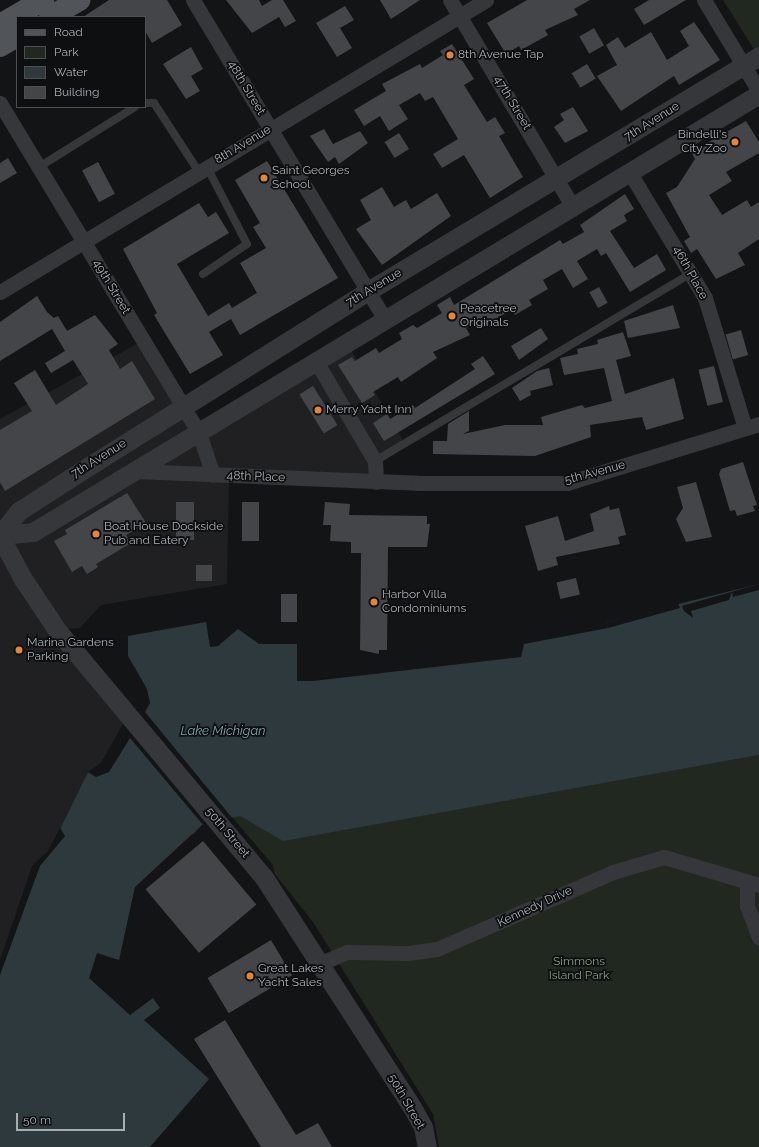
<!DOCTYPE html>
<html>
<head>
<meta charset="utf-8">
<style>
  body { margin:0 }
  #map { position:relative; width:759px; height:1147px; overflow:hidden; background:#131415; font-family:Raleway,sans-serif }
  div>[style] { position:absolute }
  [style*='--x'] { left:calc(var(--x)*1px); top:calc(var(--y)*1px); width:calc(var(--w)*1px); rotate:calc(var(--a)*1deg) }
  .built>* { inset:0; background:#202022 }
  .green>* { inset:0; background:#202820 }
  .water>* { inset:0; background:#2e393d }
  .pier>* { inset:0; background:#131415 }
  .building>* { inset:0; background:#434548; transform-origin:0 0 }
  .service>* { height:8px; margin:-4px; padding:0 4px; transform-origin:4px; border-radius:4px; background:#35373a }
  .minor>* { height:15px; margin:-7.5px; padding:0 7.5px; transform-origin:7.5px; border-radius:7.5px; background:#35373a }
  .tertiary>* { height:19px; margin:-9.5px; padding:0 9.5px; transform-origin:9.5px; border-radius:9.5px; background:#35373a }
  .primary>* { height:22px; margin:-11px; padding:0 11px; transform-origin:11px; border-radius:11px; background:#515459 }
  .dots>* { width:11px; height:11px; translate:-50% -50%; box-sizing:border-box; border:2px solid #0e0f10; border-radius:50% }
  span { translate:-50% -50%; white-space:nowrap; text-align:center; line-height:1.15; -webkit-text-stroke:3.5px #0e0f10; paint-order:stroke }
  .poi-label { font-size:12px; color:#a6aeb4 }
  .left { translate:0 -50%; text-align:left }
  .right { translate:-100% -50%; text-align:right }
  .street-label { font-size:12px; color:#a6aeb4 }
  .park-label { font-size:12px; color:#849e7e }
  .water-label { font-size:13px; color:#7fa3ae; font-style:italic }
  .legend { position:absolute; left:16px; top:16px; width:130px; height:92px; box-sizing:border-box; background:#0e0f10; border:1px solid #4b4f52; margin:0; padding:5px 7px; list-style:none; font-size:12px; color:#a6aeb4 }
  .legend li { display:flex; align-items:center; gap:8px; height:20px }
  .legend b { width:20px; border:1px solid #4b4f52 }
  .scale { position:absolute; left:16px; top:1113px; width:109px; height:18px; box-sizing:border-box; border:2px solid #a6aeb4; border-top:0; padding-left:5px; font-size:12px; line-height:14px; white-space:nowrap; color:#a6aeb4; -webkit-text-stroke:3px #0e0f10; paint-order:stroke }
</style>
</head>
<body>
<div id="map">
  <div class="built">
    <i style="clip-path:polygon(144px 340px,199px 433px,350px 348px,405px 444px,375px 461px,376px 482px,229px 476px,227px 584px,101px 605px,80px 628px,58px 630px,128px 715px,102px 764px,88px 772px,0 966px,0 419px)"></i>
  </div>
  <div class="green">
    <i style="clip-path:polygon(723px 0,759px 0,759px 48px,755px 51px)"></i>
    <i style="clip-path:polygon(759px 755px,759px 1147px,439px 1147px,433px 1114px,313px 922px,274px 873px,273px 865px,232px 817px,202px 825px,193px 835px,178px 817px,240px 816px,283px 840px)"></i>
  </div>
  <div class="water">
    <i style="clip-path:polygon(759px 584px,759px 755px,283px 841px,240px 816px,202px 825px,135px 887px,119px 960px,97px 953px,89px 978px,130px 1015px,153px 998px,160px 1008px,144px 1020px,209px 1079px,150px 1147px,0 1147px,0 966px,34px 867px,49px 852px,88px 772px,102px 764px,138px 701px,138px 689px,121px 634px,128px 636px,206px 622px,210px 647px,218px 646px,238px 629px,259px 644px,297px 644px,297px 681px,313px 681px,521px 657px,524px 644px,608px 628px,606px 622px)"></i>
  </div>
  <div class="pier">
    <i style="clip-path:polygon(759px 584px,759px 590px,733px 597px,732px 592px,729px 600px,691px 611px,693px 618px,684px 611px,682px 606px)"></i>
    <i style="clip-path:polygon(678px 603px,680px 608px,608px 628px,606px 622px)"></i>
    <i style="clip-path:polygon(119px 633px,128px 636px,128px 656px,147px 689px,150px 703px,145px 712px,233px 819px,204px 826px,130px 738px,109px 772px,96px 777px,88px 772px,101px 763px,136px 701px,136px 690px,116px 659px)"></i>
    <i style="clip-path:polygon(60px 828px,65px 836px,40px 866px,0 975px,0 960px,32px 866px,48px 851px)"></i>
  </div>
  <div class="building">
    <i style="clip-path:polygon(109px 0,167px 0,182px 25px,152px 43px,145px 31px,145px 17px,83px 17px)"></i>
    <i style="clip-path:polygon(226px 0,259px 0,262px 6px,272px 0,283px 0,296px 21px,285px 27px,279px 17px,252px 33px)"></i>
    <i style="clip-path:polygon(380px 0,420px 0,391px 19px)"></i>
    <i style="clip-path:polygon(527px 0,590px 0,574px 9px,578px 15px,545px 30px,548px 35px,521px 50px,519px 46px,506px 54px,487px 23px)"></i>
    <i style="clip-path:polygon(649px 0,686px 0,644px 25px,634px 9px)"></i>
    <i style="clip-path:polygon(345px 6px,354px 20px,340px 28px,352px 48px,337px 57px,316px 23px)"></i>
    <i style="clip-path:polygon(694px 22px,720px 60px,679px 85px,674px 76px,621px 111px,597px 76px,617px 65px,606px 45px,618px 37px,625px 48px,651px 32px,667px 60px,689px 46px,680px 31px)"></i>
    <i style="left:594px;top:28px;width:20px;height:17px;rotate:60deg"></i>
    <i style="clip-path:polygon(452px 44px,474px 79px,464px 85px,487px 122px,495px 117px,505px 133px,499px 136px,523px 177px,490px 198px,464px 155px,442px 168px,433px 154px,458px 139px,433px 97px,425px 101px,420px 93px,399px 105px,408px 119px,389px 131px,380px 116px,364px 126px,354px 110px,386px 91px,382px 84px,420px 64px,422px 68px,443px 55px,440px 51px)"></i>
    <i style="clip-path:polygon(191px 47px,203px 69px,191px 76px,200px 91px,186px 99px,163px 64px)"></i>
    <i style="left:587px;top:64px;width:17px;height:18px;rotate:59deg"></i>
    <i style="clip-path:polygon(573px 107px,588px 131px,565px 143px,554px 127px,564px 120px,560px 114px)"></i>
    <i style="clip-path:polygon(746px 121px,759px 142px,759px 153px,726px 172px,732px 181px,709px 195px,722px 215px,747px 200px,751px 207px,759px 202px,759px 239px,738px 253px,745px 265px,716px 279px,697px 249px,691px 253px,684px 241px,690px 237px,666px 193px,677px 187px,695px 159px,691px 152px)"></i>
    <i style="clip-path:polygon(324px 129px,333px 144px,360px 131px,368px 143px,339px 164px,335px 157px,328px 162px,310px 136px)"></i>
    <i style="left:399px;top:133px;width:19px;height:17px;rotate:58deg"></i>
    <i style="clip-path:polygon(8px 158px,17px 173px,0 183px,0 163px)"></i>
    <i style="clip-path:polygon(267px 161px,338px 278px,240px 335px,231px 319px,209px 332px,223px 355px,190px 374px,154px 315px,157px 313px,123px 249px,199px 203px,208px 217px,216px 212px,229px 233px,177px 264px,208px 316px,229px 303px,232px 308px,257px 293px,240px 263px,266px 248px,253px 227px,260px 223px,235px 180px)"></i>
    <i style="left:98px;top:162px;width:36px;height:18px;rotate:62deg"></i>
    <i style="clip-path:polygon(382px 187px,394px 207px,406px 200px,411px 209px,437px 193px,451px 216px,382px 265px,356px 229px,371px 220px,360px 200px)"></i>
    <i style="clip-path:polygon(625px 194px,634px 209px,624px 215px,627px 221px,610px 231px,634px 268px,657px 254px,666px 270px,630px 292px,606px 253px,601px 256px,597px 249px,577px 261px,588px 279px,573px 288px,562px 269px,543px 280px,548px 289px,529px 300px,532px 305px,515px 315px,511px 310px,490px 322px,486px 316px,466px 328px,470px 335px,433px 352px,437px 358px,401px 382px,398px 377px,373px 392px,375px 395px,362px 403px,338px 365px,352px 357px,355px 361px,376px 348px,379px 353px,402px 339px,399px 333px,413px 325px,417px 328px,442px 313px,437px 305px,450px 297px,454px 305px,560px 240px,563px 244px,584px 232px,580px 225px)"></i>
    <i style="left:599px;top:287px;width:18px;height:11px;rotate:61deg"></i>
    <i style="clip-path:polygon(37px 296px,47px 312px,54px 318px,58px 316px,67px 331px,95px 315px,118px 344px,109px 350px,120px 369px,132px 361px,155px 399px,5px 491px,0 482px,0 430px,32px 411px,14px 383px,35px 370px,56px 405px,88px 384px,73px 360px,51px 373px,45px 363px,65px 351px,52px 329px,0 361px,0 322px)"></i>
    <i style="clip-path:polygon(673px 305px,680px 328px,628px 338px,624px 321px)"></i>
    <i style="clip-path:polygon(541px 328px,548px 339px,519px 360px,511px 346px)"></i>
    <i style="left:741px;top:330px;width:26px;height:16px;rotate:74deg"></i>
    <i style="clip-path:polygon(623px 332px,631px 356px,616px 360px,625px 394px,674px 378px,684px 419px,646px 430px,642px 417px,590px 425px,591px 437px,535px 456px,433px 454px,433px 441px,447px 441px,448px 424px,469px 411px,469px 431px,463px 434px,505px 425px,543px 425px,541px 417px,582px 405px,585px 408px,612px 401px,604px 368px,564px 375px,560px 358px,578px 354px,577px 349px,598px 344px,597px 340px)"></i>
    <i style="clip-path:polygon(483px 356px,495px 374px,384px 441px,373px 423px,387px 414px,390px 419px,413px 405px,415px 408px,475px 369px,471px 364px)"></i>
    <i style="left:714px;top:366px;width:37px;height:16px;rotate:76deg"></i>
    <i style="clip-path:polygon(549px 368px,553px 385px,530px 391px,531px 395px,520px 401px,512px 388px,537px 371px)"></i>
    <i style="left:313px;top:386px;width:46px;height:16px;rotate:58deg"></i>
    <i style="clip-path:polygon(743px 462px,757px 505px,753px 506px,755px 511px,737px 516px,735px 510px,730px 511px,719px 474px,721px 469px)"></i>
    <i style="clip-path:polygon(696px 482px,712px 537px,686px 542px,676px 519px,683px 508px,677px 487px)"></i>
    <i style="clip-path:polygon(127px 493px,146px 523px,126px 535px,131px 543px,96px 564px,98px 567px,87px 574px,82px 566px,72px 572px,54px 541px,67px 534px,65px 530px)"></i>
    <i style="left:176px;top:502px;width:18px;height:38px"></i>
    <i style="left:242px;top:502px;width:17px;height:39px"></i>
    <i style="clip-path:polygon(325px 502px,350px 504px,349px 515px,427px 516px,427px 524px,430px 524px,427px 547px,388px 547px,387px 650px,379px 650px,379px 654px,360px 650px,361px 553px,351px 553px,351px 542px,330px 541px,331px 525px,323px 525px)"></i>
    <i style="clip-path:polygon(609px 506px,610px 510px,619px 508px,626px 535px,618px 537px,620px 544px,556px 557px,558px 565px,538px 571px,525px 526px,558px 516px,565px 541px,594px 531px,590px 514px)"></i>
    <i style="left:196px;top:565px;width:16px;height:16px"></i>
    <i style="left:576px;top:578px;width:17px;height:20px;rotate:77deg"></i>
    <i style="left:281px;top:594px;width:16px;height:28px"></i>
    <i style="left:203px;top:841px;width:83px;height:75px;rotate:50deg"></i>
    <i style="left:271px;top:940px;width:41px;height:74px;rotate:59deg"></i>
    <i style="clip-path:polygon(225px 1020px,296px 1135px,318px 1123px,332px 1147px,261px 1147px,194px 1039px)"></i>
  </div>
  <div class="service">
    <i style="--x:145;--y:103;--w:9;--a:0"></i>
    <i style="--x:154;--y:103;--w:82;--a:56.9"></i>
    <i style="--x:39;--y:167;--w:113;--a:-32"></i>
    <i style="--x:203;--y:274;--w:53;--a:-34.3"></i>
    <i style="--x:247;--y:244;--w:87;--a:-117.5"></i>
    <i style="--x:375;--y:461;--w:368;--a:-30.7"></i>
  </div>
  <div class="minor">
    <i style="--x:193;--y:0;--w:373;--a:59"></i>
    <i style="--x:450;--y:0;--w:241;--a:59.3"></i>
    <i style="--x:704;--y:0;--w:106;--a:58.9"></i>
    <i style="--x:0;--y:103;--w:385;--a:58.9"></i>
    <i style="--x:199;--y:433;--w:44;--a:71.6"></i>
    <i style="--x:630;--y:173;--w:146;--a:59"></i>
    <i style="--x:705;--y:298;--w:136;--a:72.9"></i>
    <i style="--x:0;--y:292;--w:567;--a:-31"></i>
    <i style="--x:317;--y:363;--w:114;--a:59.4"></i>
    <i style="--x:375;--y:461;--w:21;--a:87"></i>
    <i style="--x:135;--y:471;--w:283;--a:2.4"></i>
    <i style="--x:418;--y:483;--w:149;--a:0"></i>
    <i style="--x:567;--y:483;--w:201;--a:-17.1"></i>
    <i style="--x:747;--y:883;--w:23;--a:90"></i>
    <i style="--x:747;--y:906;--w:34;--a:69"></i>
    <i style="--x:321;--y:963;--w:28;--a:-23"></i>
    <i style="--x:347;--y:952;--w:61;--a:0.9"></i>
    <i style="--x:408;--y:953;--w:29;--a:-8"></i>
    <i style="--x:437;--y:949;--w:192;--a:-23.6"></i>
    <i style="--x:613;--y:872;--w:53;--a:-16.4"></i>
    <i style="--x:664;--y:857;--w:99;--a:16.4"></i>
  </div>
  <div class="tertiary">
    <i style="--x:0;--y:535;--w:31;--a:-52"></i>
    <i style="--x:19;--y:511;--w:74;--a:-32.8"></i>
    <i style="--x:81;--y:471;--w:339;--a:-32.1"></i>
    <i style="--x:368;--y:291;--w:456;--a:-31"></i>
    <i style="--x:0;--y:535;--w:33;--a:-5"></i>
    <i style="--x:33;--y:532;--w:848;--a:-31.1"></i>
    <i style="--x:0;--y:536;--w:49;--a:61.9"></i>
    <i style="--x:23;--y:579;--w:61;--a:56.3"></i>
    <i style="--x:57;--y:630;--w:321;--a:50.1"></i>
    <i style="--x:263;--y:876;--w:275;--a:57.2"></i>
    <i style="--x:412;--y:1107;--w:23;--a:61"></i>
    <i style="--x:423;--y:1127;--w:20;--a:79"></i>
  </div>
  <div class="primary">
    <i style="--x:50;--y:17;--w:34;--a:-30"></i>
    <i style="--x:0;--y:25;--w:50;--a:-30.2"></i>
    <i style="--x:0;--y:46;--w:20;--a:-30"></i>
  </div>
  <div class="dots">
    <i style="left:450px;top:55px;background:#e5843b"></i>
    <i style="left:735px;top:142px;background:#e5843b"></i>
    <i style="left:264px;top:178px;background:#e5843b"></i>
    <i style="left:452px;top:316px;background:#e5843b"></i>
    <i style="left:318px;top:410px;background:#e5843b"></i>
    <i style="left:96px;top:534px;background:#e5843b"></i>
    <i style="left:374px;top:602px;background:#e5843b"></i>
    <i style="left:19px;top:650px;background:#e5843b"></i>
    <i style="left:250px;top:976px;background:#e5843b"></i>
  </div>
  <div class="poi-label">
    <span class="left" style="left:458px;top:55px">8th Avenue Tap</span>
    <span class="right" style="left:727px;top:142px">Bindelli's<br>City Zoo</span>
    <span class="left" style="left:272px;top:178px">Saint Georges<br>School</span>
    <span class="left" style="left:460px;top:316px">Peacetree<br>Originals</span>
    <span class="left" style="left:326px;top:410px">Merry Yacht Inn</span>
    <span class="left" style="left:104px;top:534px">Boat House Dockside<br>Pub and Eatery</span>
    <span class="left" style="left:382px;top:602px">Harbor Villa<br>Condominiums</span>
    <span class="left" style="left:27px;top:650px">Marina Gardens<br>Parking</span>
    <span class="left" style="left:258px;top:976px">Great Lakes<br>Yacht Sales</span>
  </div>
  <div class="street-label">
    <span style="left:246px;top:88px;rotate:59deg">48th Street</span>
    <span style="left:512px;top:103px;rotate:59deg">47th Street</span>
    <span style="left:652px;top:122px;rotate:-32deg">7th Avenue</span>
    <span style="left:243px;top:145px;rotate:-31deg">8th Avenue</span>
    <span style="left:690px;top:273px;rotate:61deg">46th Place</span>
    <span style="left:111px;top:287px;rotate:59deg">49th Street</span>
    <span style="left:374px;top:288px;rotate:-31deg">7th Avenue</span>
    <span style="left:99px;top:459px;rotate:-32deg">7th Avenue</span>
    <span style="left:595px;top:473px;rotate:-15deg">5th Avenue</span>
    <span style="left:256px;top:477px;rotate:2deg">48th Place</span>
    <span style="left:227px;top:833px;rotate:50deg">50th Street</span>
    <span style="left:535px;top:907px;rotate:-25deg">Kennedy Drive</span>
    <span style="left:406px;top:1102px;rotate:60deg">50th Street</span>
  </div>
  <div class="park-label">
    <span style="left:579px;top:969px">Simmons<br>Island Park</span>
  </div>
  <div class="water-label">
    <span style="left:223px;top:731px">Lake Michigan</span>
  </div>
  <ul class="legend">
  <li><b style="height:5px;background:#515459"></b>Road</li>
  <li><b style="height:11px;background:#202820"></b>Park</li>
  <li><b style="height:11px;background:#2e393d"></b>Water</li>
  <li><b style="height:11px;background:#434548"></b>Building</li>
  </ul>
  <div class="scale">50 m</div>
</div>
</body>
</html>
